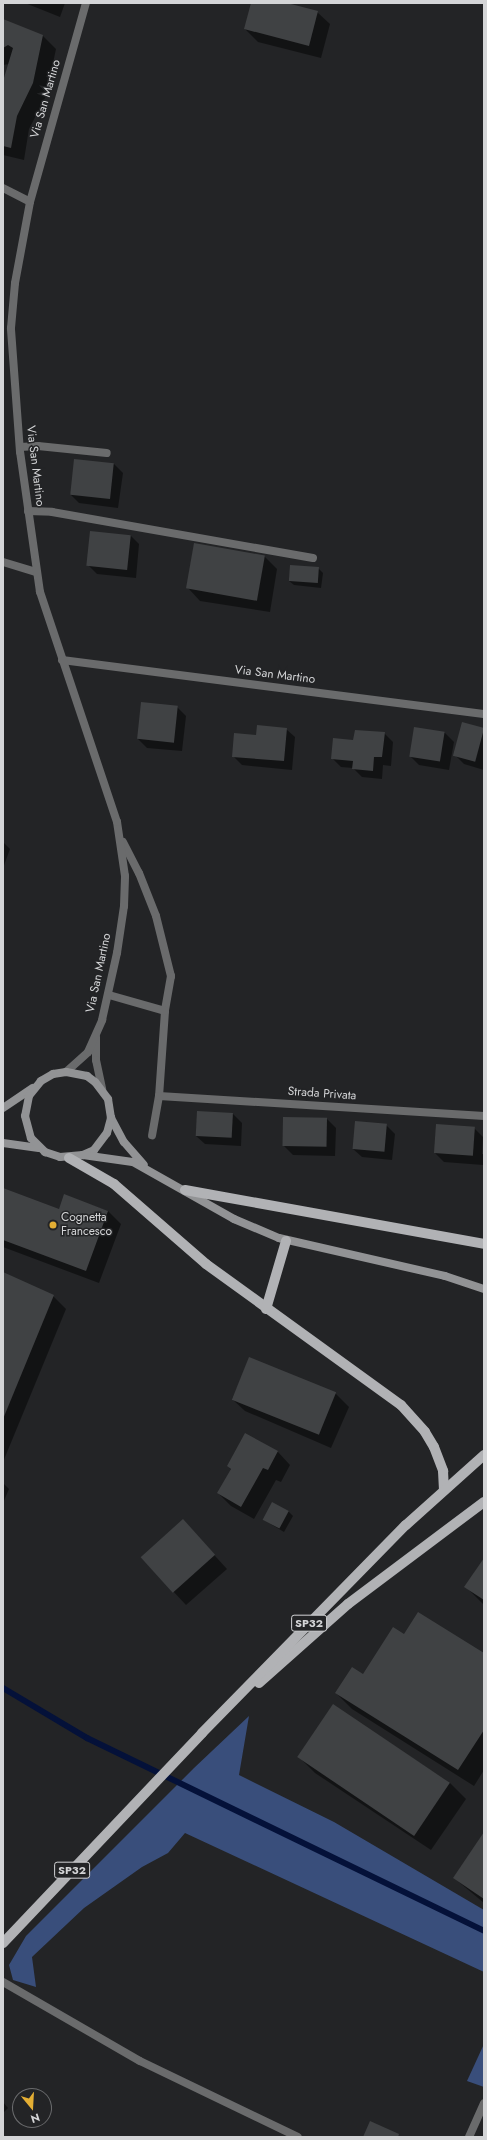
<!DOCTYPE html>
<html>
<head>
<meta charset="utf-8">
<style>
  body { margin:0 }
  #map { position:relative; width:487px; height:2140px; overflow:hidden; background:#232426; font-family:Jost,sans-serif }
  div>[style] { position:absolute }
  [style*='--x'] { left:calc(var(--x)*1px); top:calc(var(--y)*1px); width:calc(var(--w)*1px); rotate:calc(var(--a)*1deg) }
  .forest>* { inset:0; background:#394e7b }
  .shadow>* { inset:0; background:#0007 }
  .stream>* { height:6px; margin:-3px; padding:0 3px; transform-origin:3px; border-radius:3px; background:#041139 }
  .building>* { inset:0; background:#404244; transform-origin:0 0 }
  .lane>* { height:8px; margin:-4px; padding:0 4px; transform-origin:4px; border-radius:4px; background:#6a6b6c }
  .street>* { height:8px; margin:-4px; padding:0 4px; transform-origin:4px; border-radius:4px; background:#6a6b6c }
  .secondary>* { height:8px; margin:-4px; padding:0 4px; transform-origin:4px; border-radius:4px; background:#929395 }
  .primary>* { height:10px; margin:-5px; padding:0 5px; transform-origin:5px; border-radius:5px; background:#b1b2b5 }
  .dots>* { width:11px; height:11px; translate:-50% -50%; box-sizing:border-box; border:2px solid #232426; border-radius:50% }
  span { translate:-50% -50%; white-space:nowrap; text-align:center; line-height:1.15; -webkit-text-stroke:3px #232426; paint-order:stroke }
  .shield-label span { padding:1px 3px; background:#232426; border:1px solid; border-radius:3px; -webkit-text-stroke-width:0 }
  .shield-label { font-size:11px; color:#d4d5d7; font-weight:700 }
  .street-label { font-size:12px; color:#d4d5d7 }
  .poi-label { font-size:12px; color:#d4d5d7 }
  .left { translate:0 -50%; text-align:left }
  .frame { position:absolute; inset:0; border:4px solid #d4d5d7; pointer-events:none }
  .north { position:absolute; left:12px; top:2088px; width:40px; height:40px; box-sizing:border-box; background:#232426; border:1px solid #6a6b6d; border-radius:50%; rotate:162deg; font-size:11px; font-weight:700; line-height:16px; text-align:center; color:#d4d5d7 }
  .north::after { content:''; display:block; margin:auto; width:14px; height:18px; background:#e3ae34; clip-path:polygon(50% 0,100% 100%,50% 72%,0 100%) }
</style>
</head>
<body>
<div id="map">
  <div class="forest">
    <i style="clip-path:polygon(249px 1716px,239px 1775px,334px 1822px,484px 1910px,484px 1972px,185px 1833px,168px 1853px,142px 1867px,84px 1908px,32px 1957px,36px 1987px,13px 1980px,9px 1965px,26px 1936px,194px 1768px)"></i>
    <i style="clip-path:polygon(484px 2044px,484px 2087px,467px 2081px)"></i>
  </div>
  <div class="shadow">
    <i style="clip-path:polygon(25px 3px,65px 3px,60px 17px)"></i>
    <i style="clip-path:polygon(252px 3px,283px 3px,317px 12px,330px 24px,321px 58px,258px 42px,245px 29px)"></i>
    <i style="clip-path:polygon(3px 20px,43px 36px,56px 49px,46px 96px,29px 129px,24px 160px,3px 155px,3px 82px,9px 64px,3px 65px)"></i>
    <i style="clip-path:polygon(114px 464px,123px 473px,118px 508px,79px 503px,70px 494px)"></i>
    <i style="clip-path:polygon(130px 535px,139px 544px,136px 578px,97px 574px,88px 565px)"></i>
    <i style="clip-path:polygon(264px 556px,277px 569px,270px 612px,200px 601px,188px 588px)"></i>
    <i style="clip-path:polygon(318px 568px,323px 573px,321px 588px,294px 585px,289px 581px)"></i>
    <i style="clip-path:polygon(177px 707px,186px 716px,182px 751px,147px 748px,138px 739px)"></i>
    <i style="clip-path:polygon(463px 723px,484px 729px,484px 770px,464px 764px,455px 755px)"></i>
    <i style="clip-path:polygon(415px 728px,445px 733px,454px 742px,449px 770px,419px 765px,410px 756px)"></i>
    <i style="clip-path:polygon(286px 729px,295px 737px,292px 770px,242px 765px,233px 756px,257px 737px)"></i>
    <i style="clip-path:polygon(384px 733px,393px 742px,391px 766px,383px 765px,382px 779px,362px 777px,353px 768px,341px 767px,332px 758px,354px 741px)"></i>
    <i style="clip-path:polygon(3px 842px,10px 849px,3px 868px)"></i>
    <i style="clip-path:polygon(198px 1112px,233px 1114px,242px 1123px,241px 1146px,205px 1144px,196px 1136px)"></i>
    <i style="clip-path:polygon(327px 1119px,336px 1128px,335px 1156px,293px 1155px,284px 1146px)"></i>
    <i style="clip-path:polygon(386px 1125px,395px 1134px,392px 1160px,362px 1157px,353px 1149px)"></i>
    <i style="clip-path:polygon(474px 1128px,483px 1137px,482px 1154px,484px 1154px,484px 1167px,483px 1165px,444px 1162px,435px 1153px)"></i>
    <i style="clip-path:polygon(3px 1191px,59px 1210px,65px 1196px,108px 1211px,121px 1224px,99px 1283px,3px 1247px)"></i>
    <i style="clip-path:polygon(3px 1274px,53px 1296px,66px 1309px,3px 1462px)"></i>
    <i style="clip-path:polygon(250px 1358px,336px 1394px,349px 1407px,331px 1448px,245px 1411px,232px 1399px)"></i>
    <i style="clip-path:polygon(245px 1434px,278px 1452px,290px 1465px,281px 1482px,276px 1480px,254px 1519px,231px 1506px,218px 1493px,231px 1470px,228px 1466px)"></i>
    <i style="clip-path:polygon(3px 1483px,9px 1489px,3px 1503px)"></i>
    <i style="clip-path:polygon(288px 1511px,293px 1516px,284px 1532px,264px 1520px)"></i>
    <i style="clip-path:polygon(195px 1534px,227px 1569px,186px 1605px,142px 1558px)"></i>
    <i style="clip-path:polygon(484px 1559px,484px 1605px,466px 1587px)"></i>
    <i style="clip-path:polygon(405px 1635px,484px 1654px,484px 1770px,474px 1786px,352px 1709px,336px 1693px,363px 1675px)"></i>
    <i style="clip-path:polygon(334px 1706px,450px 1783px,466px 1799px,431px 1850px,315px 1773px,299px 1757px)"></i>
    <i style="clip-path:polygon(484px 1834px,484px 1903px,454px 1878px)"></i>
    <i style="clip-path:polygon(3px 2102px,8px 2108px,3px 2113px)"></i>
  </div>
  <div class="stream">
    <i style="--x:3;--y:1688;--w:98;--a:30.8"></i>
    <i style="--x:87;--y:1738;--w:441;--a:25.9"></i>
  </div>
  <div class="building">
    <i style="clip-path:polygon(251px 3px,287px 3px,318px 11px,309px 46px,244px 29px)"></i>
    <i style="clip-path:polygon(3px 19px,43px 35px,33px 83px,17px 116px,11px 148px,3px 146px,3px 81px,13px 48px,8px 45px,3px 48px)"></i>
    <i style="left:74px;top:459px;width:40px;height:36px;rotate:6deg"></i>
    <i style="left:90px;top:531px;width:41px;height:35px;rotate:6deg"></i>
    <i style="left:194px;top:543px;width:72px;height:46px;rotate:10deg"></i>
    <i style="left:290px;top:565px;width:29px;height:16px;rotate:4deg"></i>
    <i style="left:141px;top:702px;width:37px;height:37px;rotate:6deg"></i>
    <i style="left:462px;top:722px;width:23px;height:35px;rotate:15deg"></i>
    <i style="clip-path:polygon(257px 725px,287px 728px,284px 761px,232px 757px,234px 733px,256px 735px)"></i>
    <i style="left:414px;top:727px;width:31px;height:30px;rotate:9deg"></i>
    <i style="clip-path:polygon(355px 730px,385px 732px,382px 757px,374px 757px,373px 771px,352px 769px,353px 761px,331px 759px,333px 738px,353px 740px)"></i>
    <i style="left:197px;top:1111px;width:36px;height:25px;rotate:3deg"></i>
    <i style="left:283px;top:1117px;width:44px;height:29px;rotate:1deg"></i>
    <i style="left:355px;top:1121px;width:32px;height:28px;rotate:5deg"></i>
    <i style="left:436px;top:1124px;width:39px;height:29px;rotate:4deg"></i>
    <i style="clip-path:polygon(3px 1188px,59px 1209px,64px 1194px,108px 1211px,86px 1271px,3px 1240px)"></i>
    <i style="clip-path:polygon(3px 1272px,54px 1295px,3px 1419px)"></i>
    <i style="left:249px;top:1357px;width:94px;height:46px;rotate:22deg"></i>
    <i style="clip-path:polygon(245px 1433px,278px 1451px,268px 1470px,263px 1468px,241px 1507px,217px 1493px,231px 1469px,227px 1466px)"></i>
    <i style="left:272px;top:1502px;width:19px;height:20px;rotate:28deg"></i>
    <i style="left:183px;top:1519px;width:48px;height:57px;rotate:48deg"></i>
    <i style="clip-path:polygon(484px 1558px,484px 1600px,464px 1587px)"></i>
    <i style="clip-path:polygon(418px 1612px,484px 1653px,484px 1730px,458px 1770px,335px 1693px,352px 1667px,363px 1674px,393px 1627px,404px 1634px)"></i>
    <i style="left:333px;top:1704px;width:141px;height:64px;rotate:34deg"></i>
    <i style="clip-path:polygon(484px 1832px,484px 1899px,453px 1878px)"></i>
    <i style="clip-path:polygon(370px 2121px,399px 2134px,398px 2137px,363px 2137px)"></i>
  </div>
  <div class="lane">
    <i style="--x:62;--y:660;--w:425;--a:7.3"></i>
  </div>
  <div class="street">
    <i style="--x:3;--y:188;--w:30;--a:27"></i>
    <i style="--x:20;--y:447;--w:18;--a:-3"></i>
    <i style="--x:38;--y:446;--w:69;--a:5.8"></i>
    <i style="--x:28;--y:511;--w:24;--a:2"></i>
    <i style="--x:52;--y:512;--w:265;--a:10"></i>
    <i style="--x:3;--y:562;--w:34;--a:17"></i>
    <i style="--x:123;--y:842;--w:35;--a:63"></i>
    <i style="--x:139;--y:873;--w:46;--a:68.4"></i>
    <i style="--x:156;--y:916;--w:62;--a:76"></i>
    <i style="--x:171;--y:976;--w:36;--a:100"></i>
    <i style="--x:165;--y:1011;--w:85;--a:94"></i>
    <i style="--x:159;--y:1096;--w:40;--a:100"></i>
    <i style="--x:109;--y:995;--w:58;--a:15.9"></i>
    <i style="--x:96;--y:1037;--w:23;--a:90"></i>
    <i style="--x:96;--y:1060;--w:30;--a:78"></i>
    <i style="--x:66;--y:1072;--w:30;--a:-42"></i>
    <i style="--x:88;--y:1052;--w:35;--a:-66"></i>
    <i style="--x:102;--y:1020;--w:69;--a:-77.4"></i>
    <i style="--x:117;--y:953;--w:48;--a:-81.5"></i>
    <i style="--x:124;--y:906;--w:30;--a:-88"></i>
    <i style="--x:125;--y:876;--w:55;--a:-98.4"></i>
    <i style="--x:117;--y:822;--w:243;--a:-108.5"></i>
    <i style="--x:40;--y:592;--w:141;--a:-98.1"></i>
    <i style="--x:20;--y:452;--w:124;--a:-94.2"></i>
    <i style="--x:11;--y:328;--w:45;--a:-84.9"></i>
    <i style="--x:15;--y:283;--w:82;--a:-79.5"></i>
    <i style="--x:30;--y:202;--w:207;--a:-74.3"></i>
    <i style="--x:159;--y:1096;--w:326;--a:3.5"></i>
    <i style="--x:3;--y:1982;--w:158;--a:30"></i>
    <i style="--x:140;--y:2061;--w:175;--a:25.7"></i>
    <i style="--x:469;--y:2137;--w:37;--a:-66"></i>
  </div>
  <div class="secondary">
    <i style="--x:3;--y:1108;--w:36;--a:-34"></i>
    <i style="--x:111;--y:1118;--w:27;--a:62"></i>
    <i style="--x:124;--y:1142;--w:30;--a:49"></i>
    <i style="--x:3;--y:1143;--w:36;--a:8"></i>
    <i style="--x:83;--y:1155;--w:12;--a:-24"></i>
    <i style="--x:94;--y:1150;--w:21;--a:-53"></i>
    <i style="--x:107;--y:1133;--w:16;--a:-75"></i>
    <i style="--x:111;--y:1118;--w:19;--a:-99"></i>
    <i style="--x:108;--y:1099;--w:21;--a:-127"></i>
    <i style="--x:95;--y:1082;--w:10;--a:-143"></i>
    <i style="--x:87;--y:1076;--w:21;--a:-169"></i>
    <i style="--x:66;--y:1072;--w:13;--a:171"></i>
    <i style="--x:53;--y:1074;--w:14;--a:150"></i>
    <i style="--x:41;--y:1081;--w:19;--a:129"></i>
    <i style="--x:29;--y:1096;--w:20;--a:101"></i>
    <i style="--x:25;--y:1116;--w:23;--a:75"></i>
    <i style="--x:31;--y:1138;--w:20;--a:45"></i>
    <i style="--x:45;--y:1152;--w:16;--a:18"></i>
    <i style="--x:60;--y:1157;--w:23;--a:-5"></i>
    <i style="--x:83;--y:1155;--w:50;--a:8"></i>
    <i style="--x:133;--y:1162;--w:116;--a:29.4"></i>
    <i style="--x:234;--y:1219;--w:49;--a:22.9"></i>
    <i style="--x:279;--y:1238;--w:170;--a:12.9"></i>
    <i style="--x:445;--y:1276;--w:41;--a:18.4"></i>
  </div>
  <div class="primary">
    <i style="--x:69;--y:1158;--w:52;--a:30"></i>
    <i style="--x:114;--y:1184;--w:122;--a:41"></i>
    <i style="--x:206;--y:1264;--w:241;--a:35.9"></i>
    <i style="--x:401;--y:1405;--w:36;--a:48"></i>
    <i style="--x:425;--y:1432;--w:17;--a:59"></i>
    <i style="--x:434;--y:1447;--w:26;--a:69"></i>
    <i style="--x:443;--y:1471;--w:19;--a:87"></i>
    <i style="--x:185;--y:1190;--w:304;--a:10.2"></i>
    <i style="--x:266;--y:1309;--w:71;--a:-73.6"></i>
    <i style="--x:259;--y:1683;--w:119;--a:-41.6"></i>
    <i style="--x:348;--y:1604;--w:170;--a:-36.9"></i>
    <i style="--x:3;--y:1943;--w:289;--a:-46.5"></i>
    <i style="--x:202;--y:1733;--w:291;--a:-45.6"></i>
    <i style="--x:406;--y:1525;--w:105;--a:-41.9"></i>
  </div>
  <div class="dots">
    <i style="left:53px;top:1225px;background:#e3ae34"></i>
  </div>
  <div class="shield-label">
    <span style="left:309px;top:1623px">SP32</span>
    <span style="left:72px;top:1870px">SP32</span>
  </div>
  <div class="street-label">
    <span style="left:46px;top:99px;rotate:-74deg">Via San Martino</span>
    <span style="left:35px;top:466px;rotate:83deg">Via San Martino</span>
    <span style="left:275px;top:675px;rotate:7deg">Via San Martino</span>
    <span style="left:99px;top:973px;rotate:-78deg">Via San Martino</span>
    <span style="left:322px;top:1094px;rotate:4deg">Strada Privata</span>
  </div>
  <div class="poi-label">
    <span class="left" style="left:61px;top:1225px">Cognetta<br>Francesco</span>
  </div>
  <div class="frame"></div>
  <div class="north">N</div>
</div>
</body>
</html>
